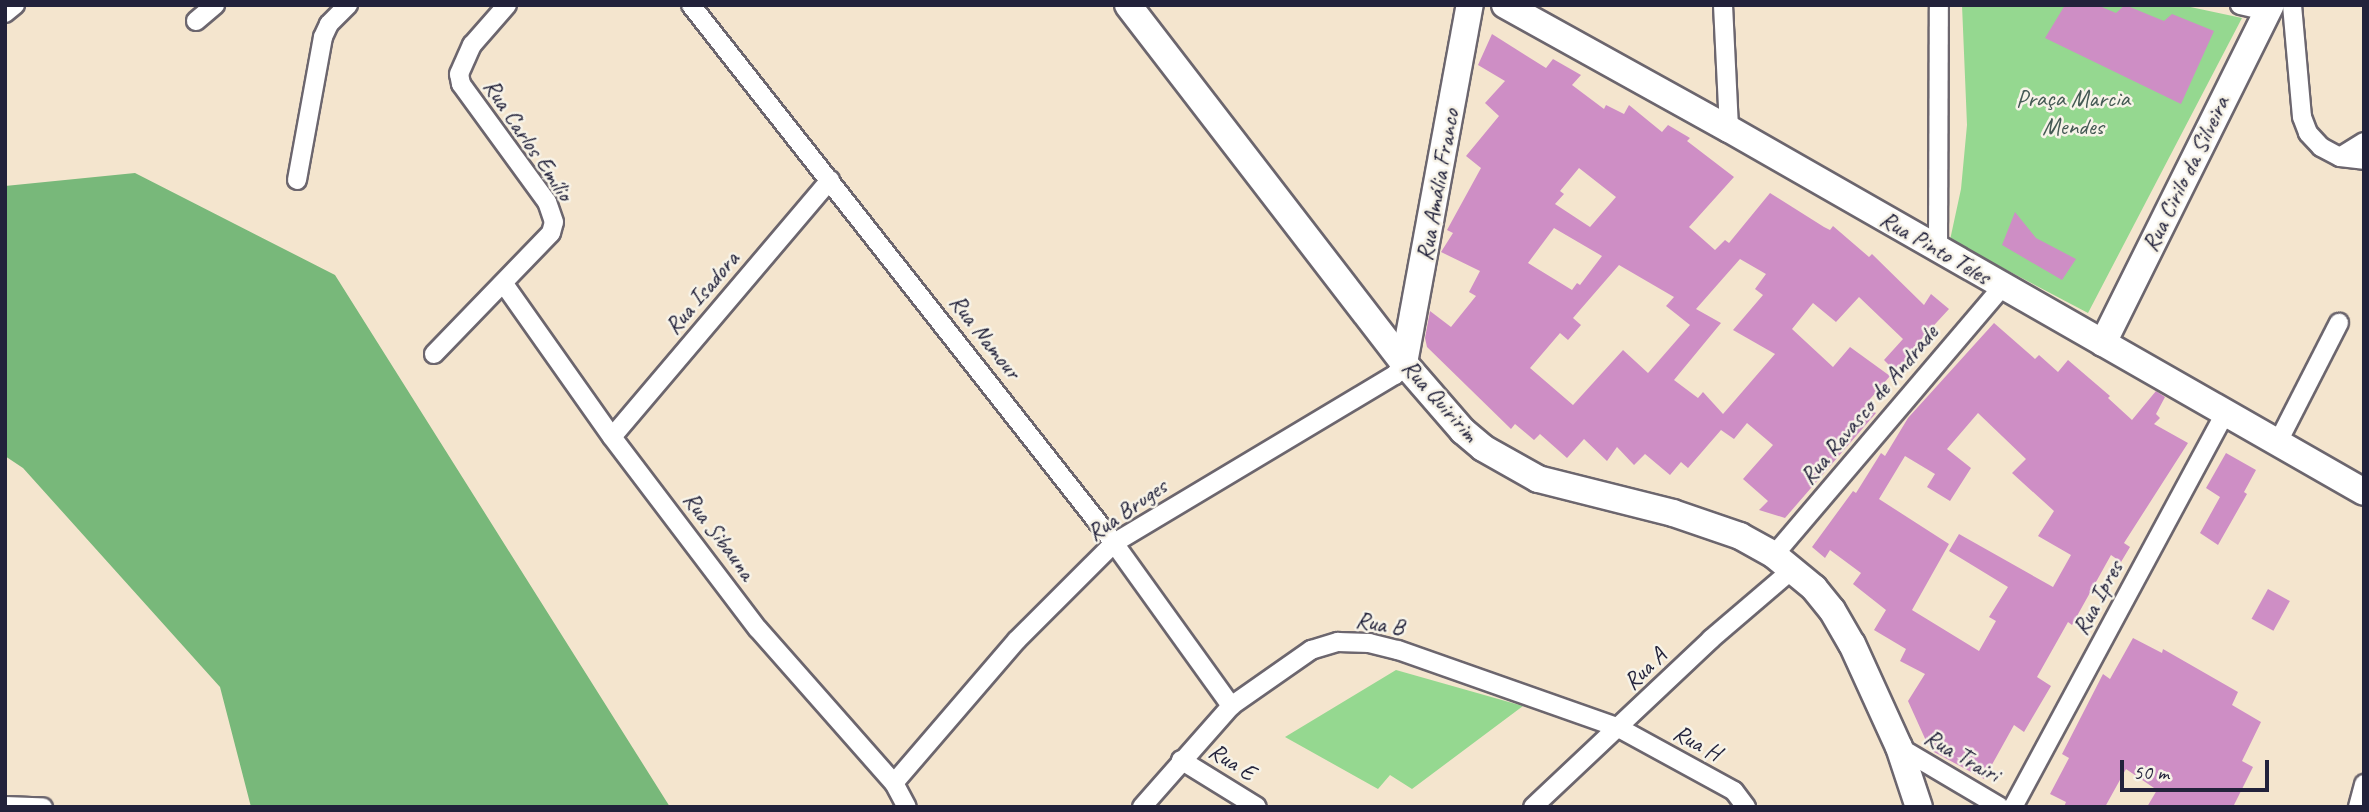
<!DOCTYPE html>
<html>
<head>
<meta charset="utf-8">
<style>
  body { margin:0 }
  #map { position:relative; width:2369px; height:812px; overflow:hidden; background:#f4e5ce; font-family:Caveat,sans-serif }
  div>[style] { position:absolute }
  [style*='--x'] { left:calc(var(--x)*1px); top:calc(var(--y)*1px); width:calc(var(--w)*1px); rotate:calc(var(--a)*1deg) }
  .green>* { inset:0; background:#95d890 }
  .forest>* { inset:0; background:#78b87a }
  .building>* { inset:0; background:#ce8ec5; transform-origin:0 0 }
  .roads { filter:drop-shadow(2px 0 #6c666e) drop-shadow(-2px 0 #6c666e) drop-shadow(0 2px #6c666e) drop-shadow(0 -2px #6c666e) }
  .street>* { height:18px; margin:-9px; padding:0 9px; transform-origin:9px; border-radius:9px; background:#fff }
  .secondary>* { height:26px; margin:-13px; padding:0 13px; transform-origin:13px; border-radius:13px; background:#fff }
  span { translate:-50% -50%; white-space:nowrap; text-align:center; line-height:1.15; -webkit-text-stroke:5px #f7f3e8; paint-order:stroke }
  .park-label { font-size:24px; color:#445954 }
  .street-label { font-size:24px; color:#22223b }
  .frame { position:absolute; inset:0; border:7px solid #22223b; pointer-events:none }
  .scale { position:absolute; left:2120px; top:760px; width:149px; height:32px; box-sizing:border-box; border:4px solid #22223b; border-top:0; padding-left:9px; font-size:21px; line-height:24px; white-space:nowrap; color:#22223b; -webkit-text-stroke:5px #f7f3e8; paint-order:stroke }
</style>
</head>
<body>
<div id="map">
  <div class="green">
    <i style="clip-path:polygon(1962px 5px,2181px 5px,2242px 18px,2088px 313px,1950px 240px,1961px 189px,1967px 125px)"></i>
    <i style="clip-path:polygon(1396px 670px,1523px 706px,1412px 789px,1390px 775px,1378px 789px,1285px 737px)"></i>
  </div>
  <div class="forest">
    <i style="clip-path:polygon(135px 173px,335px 275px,670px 807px,251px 807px,220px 687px,23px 468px,5px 456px,5px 186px)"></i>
  </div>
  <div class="building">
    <i style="clip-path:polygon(2065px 5px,2097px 5px,2116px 13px,2125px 5px,2164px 21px,2172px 14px,2214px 31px,2181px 104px,2045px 38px)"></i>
    <i style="clip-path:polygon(evenodd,1492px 34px,1546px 68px,1553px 59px,1581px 75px,1572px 85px,1604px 109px,1606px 105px,1624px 114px,1629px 105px,1662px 132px,1668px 125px,1690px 138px,1687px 141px,1734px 177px,1689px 227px,1715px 250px,1725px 240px,1729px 243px,1770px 193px,1824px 227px,1830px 230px,1833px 226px,1869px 257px,1872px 254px,1924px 305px,1931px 294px,1949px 309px,1913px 348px,1917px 352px,1898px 374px,1884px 360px,1903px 339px,1859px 297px,1836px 322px,1813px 303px,1792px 329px,1833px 367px,1850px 347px,1890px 376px,1864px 406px,1876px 413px,1785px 518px,1759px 510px,1768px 501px,1743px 479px,1773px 445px,1747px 423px,1734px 439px,1721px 430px,1688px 468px,1681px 462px,1670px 475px,1645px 454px,1634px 465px,1617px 447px,1607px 461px,1584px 439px,1567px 458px,1540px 434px,1534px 440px,1515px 424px,1511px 429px,1427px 347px,1425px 338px,1430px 311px,1451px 327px,1476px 296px,1469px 292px,1480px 271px,1441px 252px,1453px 233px,1447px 230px,1481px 168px,1466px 156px,1499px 116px,1485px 103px,1505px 81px,1478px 65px,1492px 34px,1579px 168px,1616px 197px,1590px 227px,1555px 204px,1564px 194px,1560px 191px,1579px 168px,1492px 34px,1554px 228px,1602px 256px,1580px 285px,1577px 283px,1572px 290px,1528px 263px,1554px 228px,1492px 34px,1740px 259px,1766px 274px,1755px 289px,1763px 295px,1733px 330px,1775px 354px,1723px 414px,1703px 392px,1698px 398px,1674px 380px,1721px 323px,1696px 309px,1740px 259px,1492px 34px,1619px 265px,1674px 297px,1666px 306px,1690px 325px,1648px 373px,1623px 350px,1573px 405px,1530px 368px,1560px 333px,1568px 340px,1581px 325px,1573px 318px,1619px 265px)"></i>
    <i style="clip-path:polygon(2015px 212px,2036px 238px,2076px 259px,2062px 280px,2002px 245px)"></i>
    <i style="clip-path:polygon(evenodd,1994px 323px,2035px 359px,2039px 355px,2058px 372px,2068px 360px,2110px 396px,2108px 398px,2132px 420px,2156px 391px,2165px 397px,2156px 414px,2160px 418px,2154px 424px,2188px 443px,2124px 543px,2130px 547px,2121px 562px,2111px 555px,2072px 625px,2068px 622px,2037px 677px,2051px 686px,2038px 708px,2024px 732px,2014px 725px,1984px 779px,1934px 752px,1927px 743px,1908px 701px,1925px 674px,1900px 661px,1906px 649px,1874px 630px,1886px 610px,1853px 584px,1861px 573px,1830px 550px,1825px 558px,1812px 547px,1853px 491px,1856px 493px,1881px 453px,1885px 456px,1908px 418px,1994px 323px,1978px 413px,2026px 459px,2012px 473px,2054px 511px,2038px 536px,2071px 555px,2053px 587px,1959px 534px,1949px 551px,2008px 587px,1989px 617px,1996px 621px,1979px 651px,1912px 610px,1949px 544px,1879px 499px,1905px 456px,1935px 474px,1927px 487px,1950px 501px,1971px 468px,1947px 449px,1978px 413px)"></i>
    <i style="clip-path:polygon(2226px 453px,2256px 470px,2244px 492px,2247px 494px,2218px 545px,2200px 533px,2220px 497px,2206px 488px)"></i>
    <i style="left:2268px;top:589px;width:25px;height:34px;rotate:29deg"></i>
    <i style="clip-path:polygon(2133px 638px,2162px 653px,2163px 649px,2238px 692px,2232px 705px,2261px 722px,2242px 761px,2253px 767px,2233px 807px,2147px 807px,2157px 790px,2126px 769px,2105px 807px,2064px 807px,2066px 802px,2050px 794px,2069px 758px,2062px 754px,2103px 674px,2110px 679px)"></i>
  </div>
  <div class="roads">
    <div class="street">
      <i style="--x:691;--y:5;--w:684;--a:51.82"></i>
      <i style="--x:1114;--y:543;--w:201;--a:54.3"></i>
      <i style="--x:1723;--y:5;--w:124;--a:87.2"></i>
      <i style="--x:2240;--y:5;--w:27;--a:13"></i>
      <i style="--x:2292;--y:5;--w:112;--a:84.9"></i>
      <i style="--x:2302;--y:117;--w:17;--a:69"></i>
      <i style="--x:2308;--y:133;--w:19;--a:47"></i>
      <i style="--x:2321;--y:147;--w:21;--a:28"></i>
      <i style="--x:2340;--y:157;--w:24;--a:7"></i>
      <i style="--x:5;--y:13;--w:13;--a:-39"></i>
      <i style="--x:196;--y:21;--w:25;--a:-40"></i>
      <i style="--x:2340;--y:157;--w:28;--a:-32"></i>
      <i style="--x:297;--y:180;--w:145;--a:-79.7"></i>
      <i style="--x:323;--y:37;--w:14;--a:-65"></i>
      <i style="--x:329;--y:24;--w:27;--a:-45"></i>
      <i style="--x:1938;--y:251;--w:246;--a:-89.8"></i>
      <i style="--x:504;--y:284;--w:187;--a:54.8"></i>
      <i style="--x:612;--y:437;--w:241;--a:52.8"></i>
      <i style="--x:758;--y:629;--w:205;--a:48.6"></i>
      <i style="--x:894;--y:783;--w:27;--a:62"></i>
      <i style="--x:434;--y:354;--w:168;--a:-46"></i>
      <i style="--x:551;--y:233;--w:11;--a:-75"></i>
      <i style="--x:554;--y:222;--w:21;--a:-109"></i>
      <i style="--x:547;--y:202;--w:146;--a:-126.1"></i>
      <i style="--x:461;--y:84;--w:10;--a:-101"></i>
      <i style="--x:459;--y:74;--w:32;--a:-66"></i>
      <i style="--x:472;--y:45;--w:53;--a:-48.8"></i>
      <i style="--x:612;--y:437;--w:337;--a:-49.7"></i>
      <i style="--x:2278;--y:442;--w:134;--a:-62.9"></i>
      <i style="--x:1774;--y:555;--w:352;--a:-49.6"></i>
      <i style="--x:1899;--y:747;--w:117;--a:30.7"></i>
      <i style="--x:1181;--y:760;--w:89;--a:31.7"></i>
      <i style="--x:894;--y:783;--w:189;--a:-49.3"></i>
      <i style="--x:1017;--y:640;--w:137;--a:-45"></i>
      <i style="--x:1114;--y:543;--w:327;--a:-30.9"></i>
      <i style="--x:1395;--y:375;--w:15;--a:-53"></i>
      <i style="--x:5;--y:806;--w:38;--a:2"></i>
      <i style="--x:1142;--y:807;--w:135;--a:-48.6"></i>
      <i style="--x:1231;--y:706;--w:98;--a:-35"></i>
      <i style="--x:1311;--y:650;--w:28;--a:-17"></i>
      <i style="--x:1338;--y:642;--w:31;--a:2"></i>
      <i style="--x:1369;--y:643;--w:30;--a:14"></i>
      <i style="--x:1398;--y:650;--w:234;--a:19.4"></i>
      <i style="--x:1619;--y:728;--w:131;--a:28.7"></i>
      <i style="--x:1734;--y:791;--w:20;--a:53"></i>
      <i style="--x:1533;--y:807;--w:245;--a:-43.3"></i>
      <i style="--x:1711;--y:639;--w:108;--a:-40.5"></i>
      <i style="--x:2013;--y:807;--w:449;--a:-61.7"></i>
      <i style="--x:2358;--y:807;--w:24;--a:-75"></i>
    </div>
    <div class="secondary">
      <i style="--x:1128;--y:5;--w:452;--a:52.4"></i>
      <i style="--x:1404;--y:363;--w:90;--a:49.1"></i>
      <i style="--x:1463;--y:431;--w:26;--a:40"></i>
      <i style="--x:1483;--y:448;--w:63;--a:29.4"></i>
      <i style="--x:1538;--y:479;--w:139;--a:14.1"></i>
      <i style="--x:1673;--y:513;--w:71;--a:18.9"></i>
      <i style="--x:1740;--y:536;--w:39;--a:29"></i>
      <i style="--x:1774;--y:555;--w:52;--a:39.5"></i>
      <i style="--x:1814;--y:588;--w:28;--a:51"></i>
      <i style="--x:1832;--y:610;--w:39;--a:60"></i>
      <i style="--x:1852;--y:644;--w:113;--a:65.5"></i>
      <i style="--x:1899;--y:747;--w:63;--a:71.6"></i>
      <i style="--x:1505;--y:5;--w:256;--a:29"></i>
      <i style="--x:1729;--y:129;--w:731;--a:29.75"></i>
      <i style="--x:2103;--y:343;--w:377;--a:-63.6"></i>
      <i style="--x:1404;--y:363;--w:364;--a:-79.6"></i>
    </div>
  </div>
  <div class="park-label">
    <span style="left:2073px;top:113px">Praça Marcia<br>Mendes</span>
  </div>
  <div class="street-label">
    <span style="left:528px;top:140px;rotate:56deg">Rua Carlos Emílio</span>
    <span style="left:2186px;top:174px;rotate:-64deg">Rua Cirilo da Silveira</span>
    <span style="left:1438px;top:185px;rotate:-80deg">Rua Amália Franco</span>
    <span style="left:1935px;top:248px;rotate:30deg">Rua Pinto Teles</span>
    <span style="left:702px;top:293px;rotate:-50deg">Rua Isadora</span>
    <span style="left:985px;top:337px;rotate:52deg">Rua Namour</span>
    <span style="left:1440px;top:401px;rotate:48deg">Rua Quiririm</span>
    <span style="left:1869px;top:405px;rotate:-50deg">Rua Ravasco de Andrade</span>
    <span style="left:1127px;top:510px;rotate:-35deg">Rua Bruges</span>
    <span style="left:719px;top:536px;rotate:53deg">Rua Sibauna</span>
    <span style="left:2098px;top:598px;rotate:-62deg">Rua Ipres</span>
    <span style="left:1380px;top:624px;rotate:10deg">Rua B</span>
    <span style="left:1645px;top:669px;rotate:-44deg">Rua A</span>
    <span style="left:1697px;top:743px;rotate:29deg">Rua H</span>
    <span style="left:1962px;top:756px;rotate:30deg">Rua Trairi</span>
    <span style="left:1232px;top:762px;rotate:32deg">Rua E</span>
  </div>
  <div class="frame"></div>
  <div class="scale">50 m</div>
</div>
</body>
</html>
